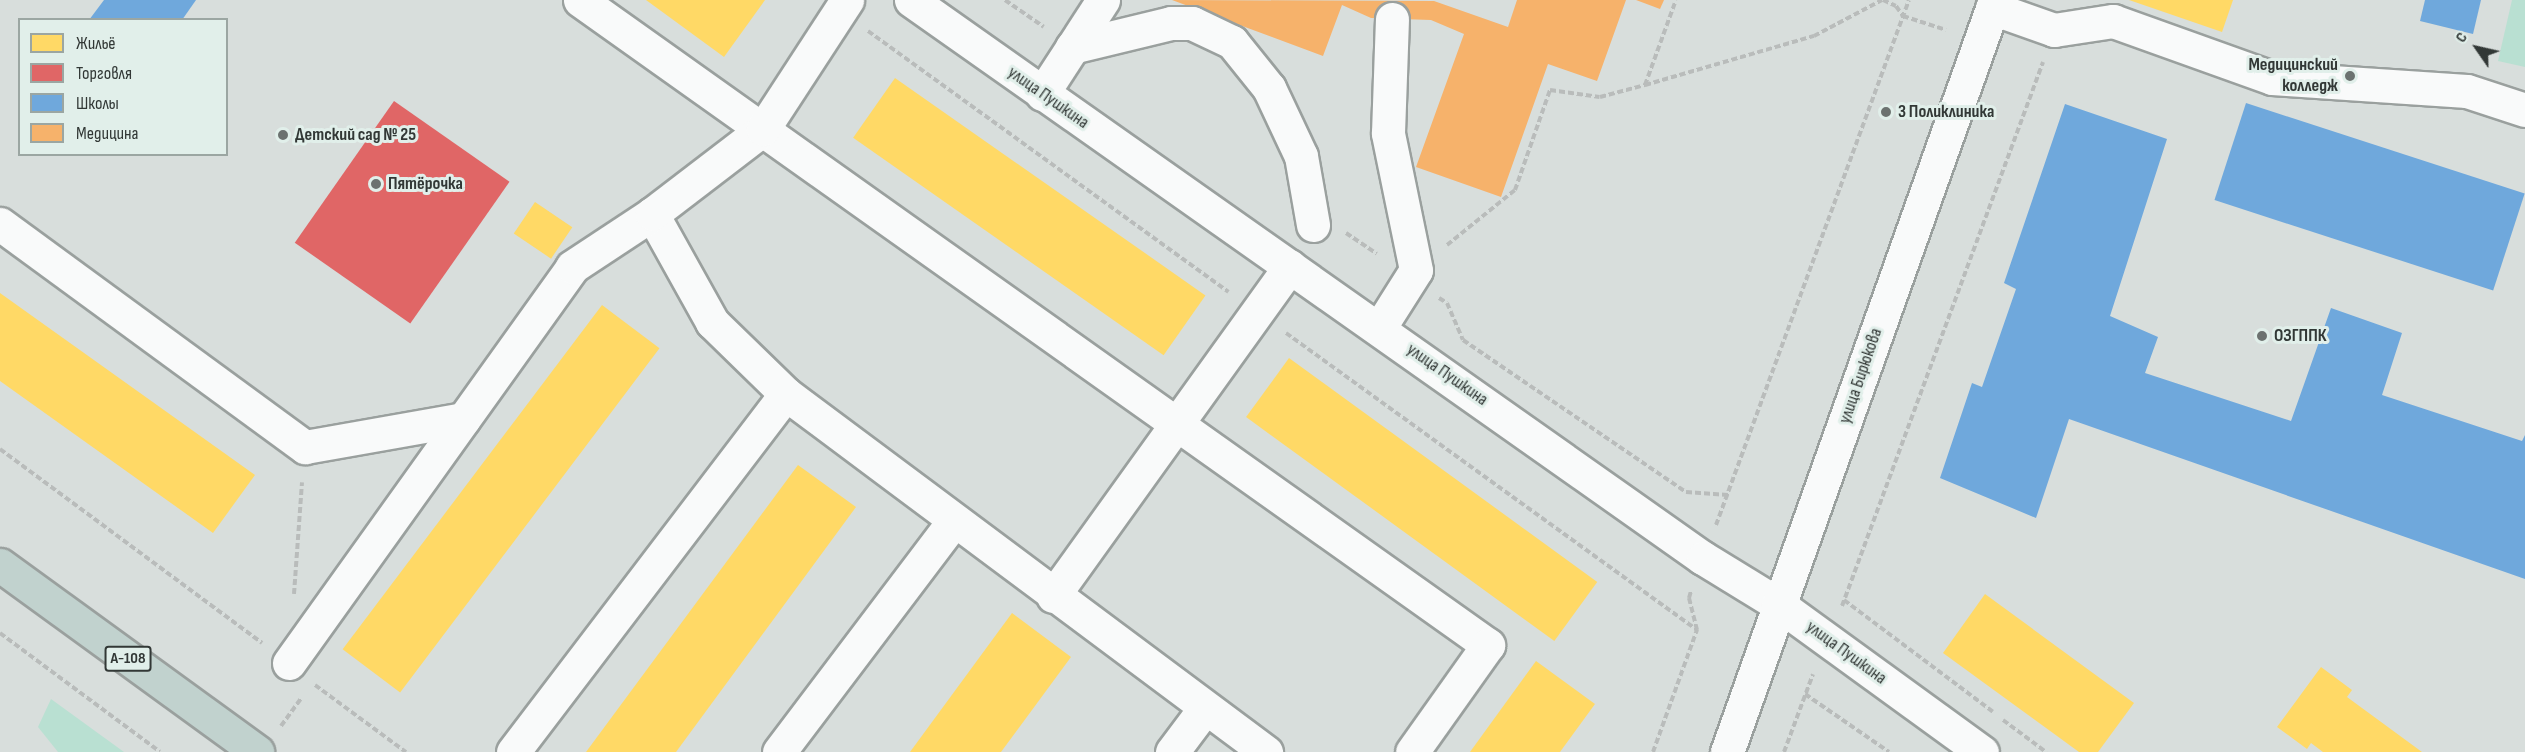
<!DOCTYPE html>
<html>
<head>
<meta charset="utf-8">
<style>
  body { margin:0 }
  #map { position:relative; width:2525px; height:752px; overflow:hidden; background:#d8dedc; font-family:"Sofia Sans Condensed",sans-serif }
  div>[style] { position:absolute }
  [style*='--x'] { left:calc(var(--x)*1px); top:calc(var(--y)*1px); width:calc(var(--w)*1px); rotate:calc(var(--a)*1deg) }
  .green>* { inset:0; background:#b9e0d2 }
  .homes>* { inset:0; background:#ffd966; transform-origin:0 0 }
  .shops>* { inset:0; background:#e06666; transform-origin:0 0 }
  .schools>* { inset:0; background:#6fa8dc; transform-origin:0 0 }
  .health>* { inset:0; background:#f6b26b }
  .path>* { height:4px; margin-top:-2px; transform-origin:0; background:repeating-linear-gradient(90deg,#b9bcbb 0 6px,transparent 0 9px) }
  .roads { filter:drop-shadow(2px 0 #9aa09e) drop-shadow(-2px 0 #9aa09e) drop-shadow(0 2px #9aa09e) drop-shadow(0 -2px #9aa09e) }
  .minor>* { height:33px; margin:-16.5px; padding:0 16.5px; transform-origin:16.5px; border-radius:16.5px; background:#f9fafa }
  .highway>* { height:33px; margin:-16.5px; padding:0 16.5px; transform-origin:16.5px; border-radius:16.5px; background:#c1d2ce }
  .dots>* { width:16px; height:16px; translate:-50% -50%; box-sizing:border-box; border:3px solid #e1efea; border-radius:50% }
  span { translate:-50% -50%; white-space:nowrap; text-align:center; line-height:1.15; -webkit-text-stroke:6px #e1efea; paint-order:stroke }
  .shield-label span { padding:2px 4px; background:#e1efea; border:2px solid; border-radius:4px; -webkit-text-stroke-width:0 }
  .shield-label { font-size:16px; color:#323836; font-weight:700 }
  .poi-label { font-size:18px; color:#323836; font-weight:700 }
  .right { translate:-100% -50%; text-align:right }
  .left { translate:0 -50%; text-align:left }
  .street-label { font-size:18px; color:#323836 }
  .legend { position:absolute; left:18px; top:18px; width:210px; height:138px; box-sizing:border-box; background:#e1efea; border:2px solid #9ba6a2; margin:0; padding:8px 10px; list-style:none; font-size:18px; color:#323836 }
  .legend li { display:flex; align-items:center; gap:12px; height:30px }
  .legend b { width:30px; border:2px solid #9ba6a2 }
  .north { position:absolute; left:2447px; top:18px; width:60px; height:60px; -webkit-text-stroke:4px #e1efea; paint-order:stroke; rotate:304deg; font-size:16px; font-weight:700; line-height:24px; text-align:center; color:#323836 }
  .north::after { content:''; display:block; margin:auto; width:21px; height:27px; background:#323836; clip-path:polygon(50% 0,100% 100%,50% 72%,0 100%) }
</style>
</head>
<body>
<div id="map">
  <div class="green">
    <i style="clip-path:polygon(2512px 0,2525px 0,2525px 67px,2498px 61px)"></i>
    <i style="clip-path:polygon(51px 699px,124px 752px,58px 752px,38px 727px)"></i>
  </div>
  <div class="homes">
    <i style="clip-path:polygon(646px 0,765px 0,724px 57px)"></i>
    <i style="clip-path:polygon(2129px 0,2233px 0,2222px 32px)"></i>
    <i style="left:895px;top:78px;width:379px;height:73px;rotate:35deg"></i>
    <i style="left:535px;top:202px;width:45px;height:38px;rotate:34deg"></i>
    <i style="clip-path:polygon(0 293px,255px 475px,213px 533px,0 381px)"></i>
    <i style="left:602px;top:305px;width:72px;height:431px;rotate:37deg"></i>
    <i style="left:1289px;top:358px;width:381px;height:73px;rotate:36deg"></i>
    <i style="clip-path:polygon(798px 465px,856px 507px,676px 752px,586px 752px)"></i>
    <i style="clip-path:polygon(1985px 594px,2134px 703px,2098px 752px,2079px 752px,1943px 653px)"></i>
    <i style="clip-path:polygon(1012px 613px,1071px 657px,1001px 752px,910px 752px)"></i>
    <i style="clip-path:polygon(1536px 661px,1595px 704px,1560px 752px,1470px 752px)"></i>
    <i style="clip-path:polygon(2321px 667px,2352px 690px,2347px 697px,2422px 752px,2323px 752px,2311px 743px,2307px 749px,2277px 727px)"></i>
  </div>
  <div class="shops">
    <i style="left:394px;top:101px;width:141px;height:173px;rotate:35deg"></i>
  </div>
  <div class="schools">
    <i style="clip-path:polygon(104px 0,196px 0,182px 20px,89px 20px)"></i>
    <i style="clip-path:polygon(2425px 0,2481px 0,2473px 34px,2420px 21px)"></i>
    <i style="left:2246px;top:103px;width:293px;height:102px;rotate:18deg"></i>
    <i style="clip-path:polygon(2065px 104px,2167px 139px,2110px 316px,2158px 337px,2145px 373px,2291px 421px,2331px 308px,2402px 333px,2382px 395px,2522px 441px,2525px 435px,2525px 579px,2069px 419px,2036px 518px,1940px 478px,1972px 383px,1982px 387px,2016px 289px,2004px 283px)"></i>
  </div>
  <div class="health">
    <i style="clip-path:polygon(1172px 0,1434px 1px,1508px 27px,1517px 0,1626px 0,1597px 81px,1548px 64px,1501px 197px,1416px 167px,1464px 34px,1431px 20px,1371px 18px,1342px 5px,1323px 56px)"></i>
    <i style="clip-path:polygon(1636px 0,1664px 0,1660px 9px)"></i>
  </div>
  <div class="path">
    <i style="--x:1005;--y:0;--w:47;--a:34.7"></i>
    <i style="--x:1883;--y:0;--w:14;--a:25"></i>
    <i style="--x:1896;--y:6;--w:12;--a:55"></i>
    <i style="--x:1903;--y:16;--w:45;--a:18"></i>
    <i style="--x:868;--y:31;--w:445;--a:35.9"></i>
    <i style="--x:1645;--y:85;--w:90;--a:-70"></i>
    <i style="--x:1346;--y:233;--w:37;--a:34"></i>
    <i style="--x:1447;--y:245;--w:87;--a:-39"></i>
    <i style="--x:1515;--y:190;--w:106;--a:-70.7"></i>
    <i style="--x:1550;--y:90;--w:50;--a:8"></i>
    <i style="--x:1600;--y:97;--w:47;--a:-14.9"></i>
    <i style="--x:1645;--y:85;--w:176;--a:-16.2"></i>
    <i style="--x:1814;--y:36;--w:77;--a:-27.9"></i>
    <i style="--x:1439;--y:298;--w:9;--a:32"></i>
    <i style="--x:1447;--y:303;--w:40;--a:66.6"></i>
    <i style="--x:1463;--y:340;--w:270;--a:34.3"></i>
    <i style="--x:1686;--y:492;--w:42;--a:4.1"></i>
    <i style="--x:1286;--y:333;--w:507;--a:35.85"></i>
    <i style="--x:0;--y:449;--w:326;--a:36.5"></i>
    <i style="--x:1716;--y:525;--w:559;--a:-69.82"></i>
    <i style="--x:294;--y:594;--w:112;--a:-85.9"></i>
    <i style="--x:1844;--y:600;--w:186;--a:36.9"></i>
    <i style="--x:1842;--y:606;--w:580;--a:-69.72"></i>
    <i style="--x:0;--y:633;--w:199;--a:36.6"></i>
    <i style="--x:315;--y:685;--w:113;--a:36.4"></i>
    <i style="--x:1805;--y:694;--w:102;--a:34.6"></i>
    <i style="--x:2003;--y:720;--w:54;--a:36.7"></i>
    <i style="--x:281;--y:726;--w:34;--a:-54"></i>
    <i style="--x:1653;--y:752;--w:130;--a:-70.2"></i>
    <i style="--x:1697;--y:630;--w:33;--a:-104"></i>
    <i style="--x:1689;--y:598;--w:7;--a:-74"></i>
    <i style="--x:1784;--y:752;--w:83;--a:-69.6"></i>
  </div>
  <div class="roads">
    <div class="minor">
      <i style="--x:580;--y:0;--w:1114;--a:35.39"></i>
      <i style="--x:1488;--y:645;--w:131;--a:125.4"></i>
      <i style="--x:911;--y:0;--w:969;--a:35.17"></i>
      <i style="--x:1703;--y:558;--w:88;--a:31.5"></i>
      <i style="--x:1778;--y:604;--w:252;--a:36"></i>
      <i style="--x:1992;--y:8;--w:66;--a:19.5"></i>
      <i style="--x:2054;--y:30;--w:60;--a:-8.7"></i>
      <i style="--x:2113;--y:21;--w:169;--a:19.7"></i>
      <i style="--x:2272;--y:78;--w:195;--a:3.8"></i>
      <i style="--x:2467;--y:91;--w:61;--a:18.1"></i>
      <i style="--x:1072;--y:47;--w:102;--a:-13.6"></i>
      <i style="--x:1171;--y:23;--w:21;--a:0"></i>
      <i style="--x:1192;--y:23;--w:44;--a:25.4"></i>
      <i style="--x:1232;--y:42;--w:59;--a:51.2"></i>
      <i style="--x:1269;--y:88;--w:75;--a:64.8"></i>
      <i style="--x:1301;--y:156;--w:70;--a:80.1"></i>
      <i style="--x:1042;--y:94;--w:112;--a:-57"></i>
      <i style="--x:652;--y:214;--w:124;--a:60.9"></i>
      <i style="--x:712;--y:322;--w:103;--a:44.2"></i>
      <i style="--x:786;--y:394;--w:599;--a:36.72"></i>
      <i style="--x:0;--y:224;--w:378;--a:36.2"></i>
      <i style="--x:305;--y:447;--w:161;--a:-10"></i>
      <i style="--x:1380;--y:327;--w:67;--a:-57.7"></i>
      <i style="--x:1416;--y:270;--w:140;--a:-101.6"></i>
      <i style="--x:1388;--y:133;--w:114;--a:-88"></i>
      <i style="--x:1053;--y:596;--w:406;--a:-54.3"></i>
      <i style="--x:289;--y:663;--w:487;--a:-54.4"></i>
      <i style="--x:572;--y:267;--w:96;--a:-33.5"></i>
      <i style="--x:652;--y:214;--w:140;--a:-37.4"></i>
      <i style="--x:763;--y:129;--w:154;--a:-56.9"></i>
      <i style="--x:513;--y:752;--w:450;--a:-52.7"></i>
      <i style="--x:779;--y:752;--w:288;--a:-52.9"></i>
      <i style="--x:1172;--y:752;--w:55;--a:-53.1"></i>
      <i style="--x:1727;--y:752;--w:798;--a:-70.38"></i>
    </div>
    <div class="highway">
      <i style="--x:0;--y:565;--w:318;--a:36"></i>
    </div>
  </div>
  <div class="dots">
    <i style="left:2350px;top:76px;background:#6c7270"></i>
    <i style="left:1886px;top:112px;background:#6c7270"></i>
    <i style="left:283px;top:135px;background:#6c7270"></i>
    <i style="left:376px;top:184px;background:#6c7270"></i>
    <i style="left:2262px;top:336px;background:#6c7270"></i>
  </div>
  <div class="shield-label">
    <span style="left:128px;top:659px">А-108</span>
  </div>
  <div class="poi-label">
    <span class="right" style="left:2338px;top:76px">Медицинский<br>колледж</span>
    <span class="left" style="left:1898px;top:112px">3 Поликлиника</span>
    <span class="left" style="left:295px;top:135px">Детский сад № 25</span>
    <span class="left" style="left:388px;top:184px">Пятёрочка</span>
    <span class="left" style="left:2274px;top:336px">ОЗГППК</span>
  </div>
  <div class="street-label">
    <span style="left:1048px;top:98px;rotate:35deg">улица Пушкина</span>
    <span style="left:1447px;top:375px;rotate:35deg">улица Пушкина</span>
    <span style="left:1861px;top:376px;rotate:-71deg">улица Бирюкова</span>
    <span style="left:1846px;top:653px;rotate:36deg">улица Пушкина</span>
  </div>
  <ul class="legend">
  <li><b style="height:16px;background:#ffd966"></b>Жильё</li>
  <li><b style="height:16px;background:#e06666"></b>Торговля</li>
  <li><b style="height:16px;background:#6fa8dc"></b>Школы</li>
  <li><b style="height:16px;background:#f6b26b"></b>Медицина</li>
  </ul>
  <div class="north">С</div>
</div>
</body>
</html>
